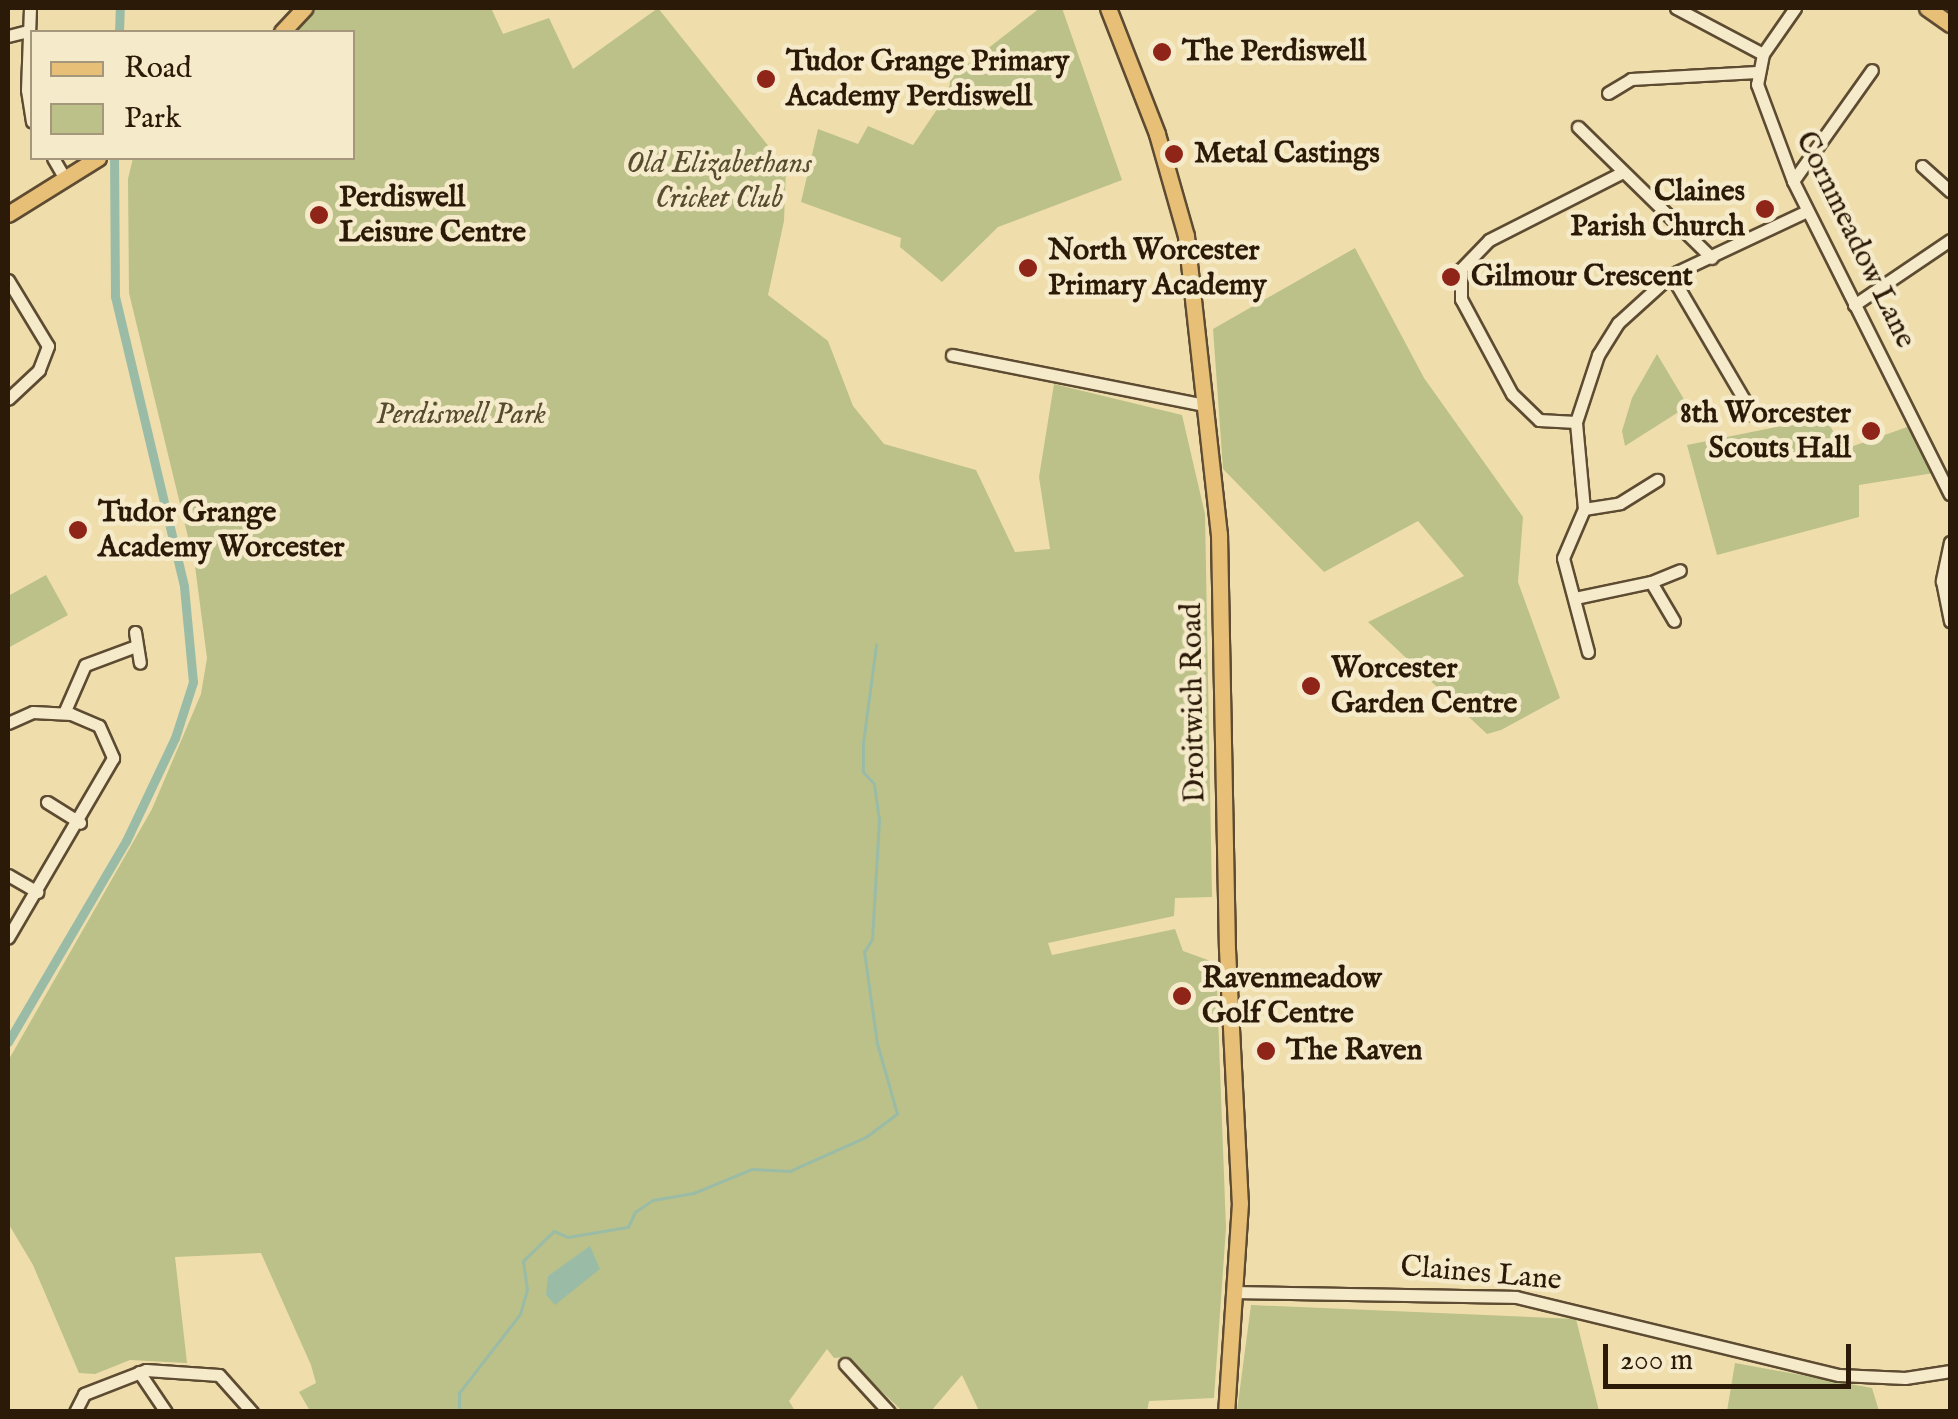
<!DOCTYPE html>
<html>
<head>
<meta charset="utf-8">
<style>
  body { margin:0 }
  #map { position:relative; width:1958px; height:1419px; overflow:hidden; background:#efdeac; font-family:"IM FELL English",serif }
  div>[style] { position:absolute }
  [style*='--x'] { left:calc(var(--x)*1px); top:calc(var(--y)*1px); width:calc(var(--w)*1px); rotate:calc(var(--a)*1deg) }
  .green>* { inset:0; background:#bbc188 }
  .water>* { inset:0; background:#9abca7 }
  .stream>* { height:2.5px; margin:-1.25px; padding:0 1.25px; transform-origin:1.25px; border-radius:1.25px; background:#9abca7 }
  .canal>* { height:9px; margin:-4.5px; padding:0 4.5px; transform-origin:4.5px; border-radius:4.5px; background:#9abca7 }
  .roads { filter:drop-shadow(2px 0 #5d4b32) drop-shadow(-2px 0 #5d4b32) drop-shadow(0 2px #5d4b32) drop-shadow(0 -2px #5d4b32) }
  .minor>* { height:11px; margin:-5.5px; padding:0 5.5px; transform-origin:5.5px; border-radius:5.5px; background:#f5eac9 }
  .major>* { height:15px; margin:-7.5px; padding:0 7.5px; transform-origin:7.5px; border-radius:7.5px; background:#e8bf76 }
  .dots>* { width:28px; height:28px; translate:-50% -50%; box-sizing:border-box; border:5px solid #f5eac9; border-radius:50% }
  span { translate:-50% -50%; white-space:nowrap; text-align:center; line-height:1.15; -webkit-text-stroke:9px #f5eac9; paint-order:stroke }
  .poi-label { font-size:30px; color:#2c1a09; font-weight:700 }
  .left { translate:0 -50%; text-align:left }
  .right { translate:-100% -50%; text-align:right }
  .park-label { font-size:30px; color:#574c2f; font-style:italic }
  .street-label { font-size:30px; color:#2c1a09 }
  .frame { position:absolute; inset:0; border:10px solid #2c1a09; pointer-events:none }
  .legend { position:absolute; left:30px; top:30px; width:325px; height:130px; box-sizing:border-box; background:#f5eac9; border:2px solid #a5977c; margin:0; padding:12px 18px; list-style:none; font-size:30px; color:#2c1a09 }
  .legend li { display:flex; align-items:center; gap:20px; height:50px }
  .legend b { width:50px; border:2px solid #a5977c }
  .scale { position:absolute; left:1603px; top:1344px; width:248px; height:45px; box-sizing:border-box; border:5px solid #2c1a09; border-top:0; padding-left:12px; font-size:30px; line-height:35px; white-space:nowrap; color:#2c1a09; -webkit-text-stroke:8px #f5eac9; paint-order:stroke }
</style>
</head>
<body>
<div id="map">
  <div class="green">
    <i style="clip-path:polygon(314px 8px,491px 8px,503px 34px,549px 18px,573px 69px,658px 8px,786px 168px,784px 221px,768px 295px,828px 341px,853px 406px,884px 444px,976px 470px,1015px 552px,1050px 549px,1039px 477px,1054px 384px,1182px 415px,1205px 514px,1212px 897px,1175px 898px,1174px 916px,1048px 943px,1052px 955px,1175px 929px,1183px 951px,1216px 963px,1226px 1228px,1214px 1398px,1149px 1401px,1147px 1411px,979px 1411px,962px 1375px,931px 1411px,902px 1411px,846px 1357px,834px 1358px,827px 1349px,789px 1401px,795px 1411px,310px 1411px,299px 1392px,316px 1383px,311px 1365px,261px 1253px,175px 1257px,187px 1363px,130px 1360px,95px 1374px,79px 1373px,33px 1265px,8px 1223px,8px 1061px,152px 809px,201px 694px,207px 658px,195px 566px,129px 293px,128px 179px,133px 158px,352px 158px,352px 32px,293px 32px)"></i>
    <i style="clip-path:polygon(1040px 8px,1062px 8px,1122px 180px,998px 227px,942px 282px,900px 247px,901px 238px,801px 202px,818px 129px,858px 144px,868px 126px,913px 145px,948px 93px,951px 77px)"></i>
    <i style="clip-path:polygon(1355px 248px,1424px 378px,1523px 517px,1518px 582px,1560px 698px,1501px 730px,1487px 734px,1368px 622px,1464px 576px,1418px 521px,1324px 572px,1223px 469px,1213px 329px)"></i>
    <i style="clip-path:polygon(1657px 354px,1688px 406px,1625px 446px,1622px 431px,1632px 398px)"></i>
    <i style="clip-path:polygon(1826px 417px,1842px 450px,1910px 426px,1934px 473px,1859px 485px,1859px 517px,1717px 555px,1687px 445px)"></i>
    <i style="clip-path:polygon(46px 575px,68px 615px,8px 648px,8px 596px)"></i>
    <i style="clip-path:polygon(1251px 1305px,1576px 1319px,1599px 1411px,1237px 1411px)"></i>
    <i style="clip-path:polygon(1735px 1363px,1872px 1388px,1879px 1411px,1727px 1411px)"></i>
  </div>
  <div class="water">
    <i style="clip-path:polygon(590px 1246px,600px 1269px,555px 1305px,546px 1295px,548px 1276px)"></i>
  </div>
  <div class="stream">
    <i style="--x:459;--y:1412;--w:19;--a:-90"></i>
    <i style="--x:459;--y:1393;--w:100;--a:-52.3"></i>
    <i style="--x:520;--y:1314;--w:25;--a:-74"></i>
    <i style="--x:527;--y:1290;--w:29;--a:-98"></i>
    <i style="--x:523;--y:1261;--w:43;--a:-44.1"></i>
    <i style="--x:554;--y:1231;--w:15;--a:23"></i>
    <i style="--x:568;--y:1237;--w:61;--a:-9.5"></i>
    <i style="--x:628;--y:1227;--w:17;--a:-65"></i>
    <i style="--x:635;--y:1212;--w:22;--a:-34"></i>
    <i style="--x:653;--y:1200;--w:42;--a:-9.7"></i>
    <i style="--x:694;--y:1193;--w:63;--a:-22.5"></i>
    <i style="--x:752;--y:1169;--w:38;--a:3"></i>
    <i style="--x:790;--y:1171;--w:83;--a:-24.1"></i>
    <i style="--x:866;--y:1137;--w:39;--a:-37"></i>
    <i style="--x:897;--y:1114;--w:73;--a:-105.9"></i>
    <i style="--x:877;--y:1044;--w:93;--a:-98"></i>
    <i style="--x:864;--y:952;--w:15;--a:-58"></i>
    <i style="--x:872;--y:939;--w:119;--a:-86.6"></i>
    <i style="--x:879;--y:820;--w:36;--a:-98"></i>
    <i style="--x:874;--y:784;--w:16;--a:-133"></i>
    <i style="--x:863;--y:772;--w:29;--a:-90"></i>
    <i style="--x:863;--y:743;--w:99;--a:-82.4"></i>
  </div>
  <div class="canal">
    <i style="--x:119;--y:32;--w:24;--a:-88"></i>
    <i style="--x:8;--y:1042;--w:233;--a:-59.6"></i>
    <i style="--x:126;--y:841;--w:114;--a:-64.6"></i>
    <i style="--x:175;--y:738;--w:59;--a:-72.2"></i>
    <i style="--x:193;--y:682;--w:96;--a:-95.4"></i>
    <i style="--x:184;--y:586;--w:298;--a:-103.4"></i>
    <i style="--x:115;--y:296;--w:138;--a:-90.4"></i>
  </div>
  <div class="roads">
    <div class="minor">
      <i style="--x:30;--y:8;--w:82;--a:92.1"></i>
      <i style="--x:27;--y:90;--w:32;--a:81"></i>
      <i style="--x:1676;--y:8;--w:98;--a:27.9"></i>
      <i style="--x:1795;--y:8;--w:56;--a:124.8"></i>
      <i style="--x:1763;--y:54;--w:31;--a:101"></i>
      <i style="--x:1757;--y:84;--w:103;--a:69.6"></i>
      <i style="--x:1793;--y:181;--w:350;--a:63.4"></i>
      <i style="--x:8;--y:36;--w:21;--a:-14"></i>
      <i style="--x:1608;--y:93;--w:27;--a:-31"></i>
      <i style="--x:1631;--y:79;--w:126;--a:-3.2"></i>
      <i style="--x:1578;--y:127;--w:187;--a:44.4"></i>
      <i style="--x:53;--y:158;--w:22;--a:60"></i>
      <i style="--x:1922;--y:166;--w:38;--a:42"></i>
      <i style="--x:1793;--y:181;--w:136;--a:-54.6"></i>
      <i style="--x:1671;--y:275;--w:162;--a:59.6"></i>
      <i style="--x:8;--y:280;--w:77;--a:58.8"></i>
      <i style="--x:48;--y:346;--w:26;--a:111"></i>
      <i style="--x:39;--y:370;--w:42;--a:136.9"></i>
      <i style="--x:1854;--y:305;--w:116;--a:-34.1"></i>
      <i style="--x:952;--y:355;--w:257;--a:11.2"></i>
      <i style="--x:1576;--y:422;--w:37;--a:-177"></i>
      <i style="--x:1539;--y:420;--w:37;--a:-136"></i>
      <i style="--x:1512;--y:394;--w:108;--a:-118.2"></i>
      <i style="--x:1461;--y:299;--w:30;--a:-90"></i>
      <i style="--x:1461;--y:269;--w:40;--a:-46"></i>
      <i style="--x:1489;--y:240;--w:150;--a:-26.9"></i>
      <i style="--x:1584;--y:509;--w:36;--a:-9"></i>
      <i style="--x:1620;--y:503;--w:44;--a:-31.9"></i>
      <i style="--x:1950;--y:542;--w:40;--a:102"></i>
      <i style="--x:1942;--y:581;--w:41;--a:78.7"></i>
      <i style="--x:1651;--y:582;--w:31;--a:-22"></i>
      <i style="--x:1575;--y:598;--w:78;--a:-11.9"></i>
      <i style="--x:1651;--y:582;--w:45;--a:59.5"></i>
      <i style="--x:135;--y:632;--w:31;--a:81"></i>
      <i style="--x:1588;--y:652;--w:97;--a:-104.9"></i>
      <i style="--x:1563;--y:558;--w:53;--a:-66.8"></i>
      <i style="--x:1584;--y:509;--w:87;--a:-95.3"></i>
      <i style="--x:1576;--y:422;--w:71;--a:-71.8"></i>
      <i style="--x:1598;--y:355;--w:38;--a:-58"></i>
      <i style="--x:1618;--y:323;--w:72;--a:-42.2"></i>
      <i style="--x:1671;--y:275;--w:150;--a:-25.2"></i>
      <i style="--x:64;--y:713;--w:52;--a:-66.4"></i>
      <i style="--x:85;--y:665;--w:54;--a:-20.4"></i>
      <i style="--x:8;--y:723;--w:27;--a:-24"></i>
      <i style="--x:33;--y:712;--w:38;--a:3"></i>
      <i style="--x:71;--y:714;--w:30;--a:23"></i>
      <i style="--x:99;--y:726;--w:35;--a:66"></i>
      <i style="--x:113;--y:758;--w:208;--a:120.3"></i>
      <i style="--x:47;--y:802;--w:39;--a:32"></i>
      <i style="--x:8;--y:875;--w:34;--a:30"></i>
      <i style="--x:1238;--y:1292;--w:278;--a:1"></i>
      <i style="--x:1516;--y:1297;--w:332;--a:13.6"></i>
      <i style="--x:1839;--y:1375;--w:66;--a:2.6"></i>
      <i style="--x:1905;--y:1378;--w:46;--a:-8.8"></i>
      <i style="--x:845;--y:1364;--w:65;--a:47.5"></i>
      <i style="--x:139;--y:1372;--w:48;--a:56"></i>
      <i style="--x:75;--y:1412;--w:20;--a:-63"></i>
      <i style="--x:84;--y:1394;--w:66;--a:-21.2"></i>
      <i style="--x:146;--y:1370;--w:73;--a:3.9"></i>
      <i style="--x:219;--y:1375;--w:50;--a:48.3"></i>
    </div>
    <div class="major">
      <i style="--x:1108;--y:8;--w:135;--a:68.7"></i>
      <i style="--x:1157;--y:134;--w:106;--a:74.1"></i>
      <i style="--x:1186;--y:236;--w:300;--a:83.7"></i>
      <i style="--x:1219;--y:534;--w:415;--a:88.9"></i>
      <i style="--x:1227;--y:949;--w:254;--a:87.1"></i>
      <i style="--x:1240;--y:1203;--w:209;--a:93.8"></i>
      <i style="--x:1927;--y:8;--w:28;--a:35"></i>
      <i style="--x:282;--y:32;--w:33;--a:-47"></i>
      <i style="--x:8;--y:214;--w:106;--a:-31.9"></i>
    </div>
  </div>
  <div class="dots">
    <i style="left:1162px;top:52px;background:#8f2418"></i>
    <i style="left:766px;top:79px;background:#8f2418"></i>
    <i style="left:1174px;top:154px;background:#8f2418"></i>
    <i style="left:1765px;top:209px;background:#8f2418"></i>
    <i style="left:319px;top:215px;background:#8f2418"></i>
    <i style="left:1028px;top:268px;background:#8f2418"></i>
    <i style="left:1451px;top:277px;background:#8f2418"></i>
    <i style="left:1871px;top:431px;background:#8f2418"></i>
    <i style="left:78px;top:530px;background:#8f2418"></i>
    <i style="left:1311px;top:686px;background:#8f2418"></i>
    <i style="left:1182px;top:996px;background:#8f2418"></i>
    <i style="left:1266px;top:1051px;background:#8f2418"></i>
  </div>
  <div class="poi-label">
    <span class="left" style="left:1182px;top:52px">The Perdiswell</span>
    <span class="left" style="left:786px;top:79px">Tudor Grange Primary<br>Academy Perdiswell</span>
    <span class="left" style="left:1194px;top:154px">Metal Castings</span>
    <span class="right" style="left:1745px;top:209px">Claines<br>Parish Church</span>
    <span class="left" style="left:339px;top:215px">Perdiswell<br>Leisure Centre</span>
    <span class="left" style="left:1048px;top:268px">North Worcester<br>Primary Academy</span>
    <span class="left" style="left:1471px;top:277px">Gilmour Crescent</span>
    <span class="right" style="left:1851px;top:431px">8th Worcester<br>Scouts Hall</span>
    <span class="left" style="left:98px;top:530px">Tudor Grange<br>Academy Worcester</span>
    <span class="left" style="left:1331px;top:686px">Worcester<br>Garden Centre</span>
    <span class="left" style="left:1202px;top:996px">Ravenmeadow<br>Golf Centre</span>
    <span class="left" style="left:1286px;top:1051px">The Raven</span>
  </div>
  <div class="park-label">
    <span style="left:719px;top:181px">Old Elizabethans<br>Cricket Club</span>
    <span style="left:461px;top:415px">Perdiswell Park</span>
  </div>
  <div class="street-label">
    <span style="left:1855px;top:240px;rotate:64deg">Cornmeadow Lane</span>
    <span style="left:1194px;top:703px;rotate:-91deg">Droitwich Road</span>
    <span style="left:1481px;top:1274px;rotate:5deg">Claines Lane</span>
  </div>
  <div class="frame"></div>
  <ul class="legend">
  <li><b style="height:12px;background:#e8bf76"></b>Road</li>
  <li><b style="height:28px;background:#bbc188"></b>Park</li>
  </ul>
  <div class="scale">200 m</div>
</div>
</body>
</html>
